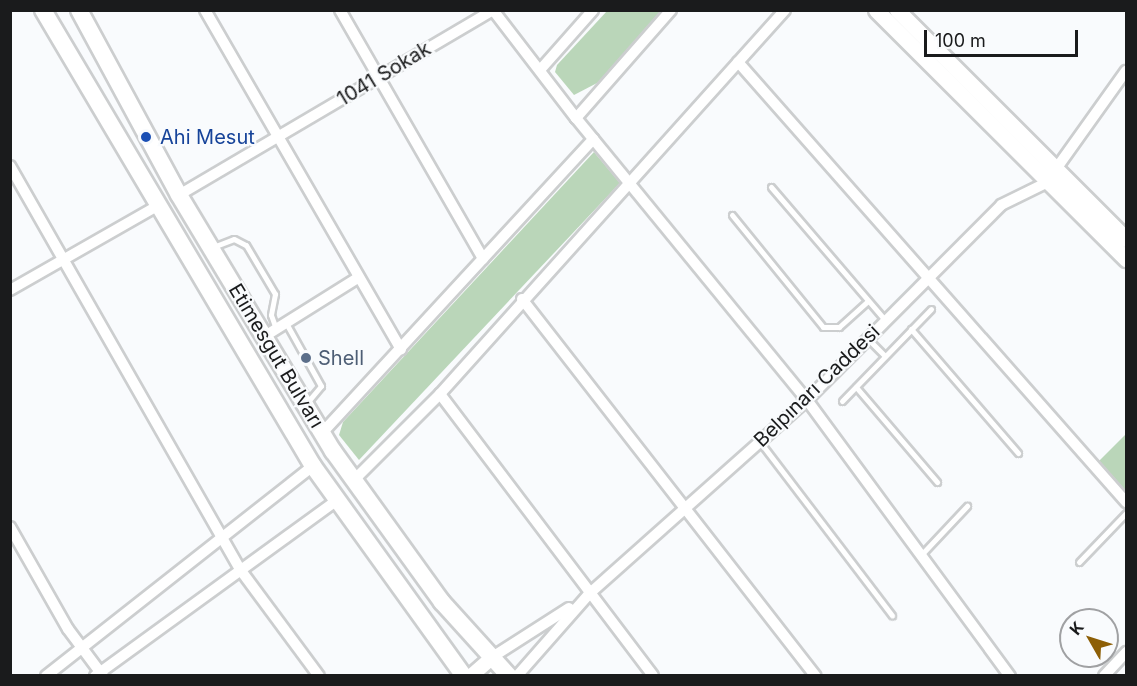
<!DOCTYPE html>
<html>
<head>
<meta charset="utf-8">
<style>
  body { margin:0 }
  #map { position:relative; width:1137px; height:686px; overflow:hidden; background:#f9fbfd; font-family:Inter,sans-serif }
  div>[style] { position:absolute }
  [style*='--x'] { left:calc(var(--x)*1px); top:calc(var(--y)*1px); width:calc(var(--w)*1px); rotate:calc(var(--a)*1deg) }
  .green>* { inset:0; background:#bad6b9 }
  .roads { filter:drop-shadow(2px 0 #cccecf) drop-shadow(-2px 0 #cccecf) drop-shadow(0 2px #cccecf) drop-shadow(0 -2px #cccecf) }
  .service>* { height:5px; margin:-2.5px; padding:0 2.5px; transform-origin:2.5px; border-radius:2.5px; background:#fff }
  .minor>* { height:10px; margin:-5px; padding:0 5px; transform-origin:5px; border-radius:5px; background:#fff }
  .tertiary>* { height:14px; margin:-7px; padding:0 7px; transform-origin:7px; border-radius:7px; background:#fff }
  .secondary>* { height:15px; margin:-7.5px; padding:0 7.5px; transform-origin:7.5px; border-radius:7.5px; background:#fff }
  .primary>* { height:16px; margin:-8px; padding:0 8px; transform-origin:8px; border-radius:8px; background:#fff }
  .dots>* { width:16px; height:16px; translate:-50% -50%; box-sizing:border-box; border:3px solid #f9fbfd; border-radius:50% }
  span { translate:-50% -50%; white-space:nowrap; text-align:center; line-height:1.15; -webkit-text-stroke:4.5px #f9fbfd; paint-order:stroke }
  .street-label { font-size:20px; color:#1a1b1c }
  .transit-label { font-size:20px; color:#164399 }
  .left { translate:0 -50%; text-align:left }
  .service-label { font-size:20px; color:#4e5e75 }
  .frame { position:absolute; inset:0; border:12px solid #1a1b1c; pointer-events:none }
  .north { position:absolute; left:1059px; top:608px; width:60px; height:60px; box-sizing:border-box; background:#f9fbfd; border:2px solid #a0a1a3; border-radius:50%; rotate:309deg; font-size:16px; font-weight:700; line-height:24px; text-align:center; color:#1a1b1c }
  .north::after { content:''; display:block; margin:auto; width:21px; height:27px; background:#8d5f06; clip-path:polygon(50% 0,100% 100%,50% 72%,0 100%) }
  .scale { position:absolute; left:924px; top:30px; width:154px; height:27px; box-sizing:border-box; border:3px solid #1a1b1c; border-top:0; padding-left:8px; font-size:18px; line-height:21px; white-space:nowrap; color:#1a1b1c; -webkit-text-stroke:4px #f9fbfd; paint-order:stroke }
</style>
</head>
<body>
<div id="map">
  <div class="green">
    <i style="clip-path:polygon(607px 11px,661px 11px,599px 82px,574px 95px,555px 72px,557px 65px)"></i>
    <i style="clip-path:polygon(594px 152px,620px 183px,359px 460px,339px 435px,343px 422px)"></i>
    <i style="clip-path:polygon(1126px 434px,1126px 497px,1096px 464px)"></i>
  </div>
  <div class="roads">
    <div class="service">
      <i style="--x:771;--y:187;--w:177;--a:49.4"></i>
      <i style="--x:732;--y:215;--w:144;--a:50.9"></i>
      <i style="--x:823;--y:327;--w:16;--a:0"></i>
      <i style="--x:839;--y:327;--w:39;--a:-42"></i>
      <i style="--x:213;--y:247;--w:22;--a:-21"></i>
      <i style="--x:234;--y:239;--w:13;--a:27"></i>
      <i style="--x:246;--y:245;--w:57;--a:59.4"></i>
      <i style="--x:275;--y:294;--w:21;--a:101"></i>
      <i style="--x:271;--y:315;--w:15;--a:70"></i>
      <i style="--x:286;--y:323;--w:72;--a:60.9"></i>
      <i style="--x:321;--y:386;--w:23;--a:130"></i>
      <i style="--x:911;--y:329;--w:164;--a:49.2"></i>
      <i style="--x:868;--y:339;--w:24;--a:45"></i>
      <i style="--x:856;--y:387;--w:125;--a:49.5"></i>
      <i style="--x:842;--y:401;--w:128;--a:-45.9"></i>
      <i style="--x:760;--y:442;--w:218;--a:52.7"></i>
      <i style="--x:920;--y:556;--w:69;--a:-46.8"></i>
      <i style="--x:1079;--y:562;--w:68;--a:-46.2"></i>
    </div>
    <div class="minor">
      <i style="--x:205;--y:10;--w:392;--a:60"></i>
      <i style="--x:340;--y:10;--w:287;--a:60.1"></i>
      <i style="--x:493;--y:10;--w:136;--a:52.5"></i>
      <i style="--x:671;--y:10;--w:144;--a:131.3"></i>
      <i style="--x:576;--y:118;--w:365;--a:50.7"></i>
      <i style="--x:807;--y:400;--w:343;--a:53.7"></i>
      <i style="--x:738;--y:62;--w:587;--a:48.59"></i>
      <i style="--x:540;--y:70;--w:80;--a:-48.5"></i>
      <i style="--x:10;--y:166;--w:468;--a:60.3"></i>
      <i style="--x:242;--y:572;--w:129;--a:53.5"></i>
      <i style="--x:179;--y:195;--w:364;--a:-30.5"></i>
      <i style="--x:10;--y:290;--w:172;--a:-29.7"></i>
      <i style="--x:522;--y:299;--w:478;--a:52.1"></i>
      <i style="--x:265;--y:336;--w:107;--a:-32.1"></i>
      <i style="--x:440;--y:394;--w:353;--a:52.9"></i>
      <i style="--x:322;--y:433;--w:400;--a:-47.3"></i>
      <i style="--x:354;--y:480;--w:122;--a:-45"></i>
      <i style="--x:440;--y:394;--w:516;--a:-48.06"></i>
      <i style="--x:10;--y:527;--w:117;--a:60.4"></i>
      <i style="--x:68;--y:629;--w:59;--a:53.3"></i>
      <i style="--x:494;--y:656;--w:89;--a:-32.6"></i>
      <i style="--x:46;--y:676;--w:340;--a:-38.2"></i>
      <i style="--x:95;--y:676;--w:299;--a:-36"></i>
      <i style="--x:517;--y:676;--w:109;--a:-48.7"></i>
      <i style="--x:589;--y:594;--w:292;--a:-41.7"></i>
      <i style="--x:807;--y:400;--w:275;--a:-45.1"></i>
      <i style="--x:1001;--y:205;--w:50;--a:-26.1"></i>
      <i style="--x:1046;--y:183;--w:138;--a:-54.5"></i>
      <i style="--x:1104;--y:676;--w:33;--a:-47"></i>
    </div>
    <div class="tertiary">
      <i style="--x:471;--y:676;--w:30;--a:-41"></i>
    </div>
    <div class="secondary">
      <i style="--x:876;--y:10;--w:353;--a:44.9"></i>
      <i style="--x:897;--y:10;--w:324;--a:45"></i>
    </div>
    <div class="primary">
      <i style="--x:43;--y:10;--w:530;--a:59.37"></i>
      <i style="--x:313;--y:466;--w:259;--a:54.3"></i>
      <i style="--x:79;--y:10;--w:210;--a:61.6"></i>
      <i style="--x:179;--y:195;--w:299;--a:59"></i>
      <i style="--x:333;--y:451;--w:186;--a:54.2"></i>
      <i style="--x:442;--y:602;--w:100;--a:47.8"></i>
    </div>
  </div>
  <div class="dots">
    <i style="left:146px;top:137px;background:#1a4fb4"></i>
    <i style="left:306px;top:358px;background:#5c6f8a"></i>
  </div>
  <div class="street-label">
    <span style="left:384px;top:74px;rotate:-31deg">1041 Sokak</span>
    <span style="left:276px;top:356px;rotate:59deg">Etimesgut Bulvarı</span>
    <span style="left:817px;top:386px;rotate:-44deg">Belpınarı Caddesi</span>
  </div>
  <div class="transit-label">
    <span class="left" style="left:160px;top:137px">Ahi Mesut</span>
  </div>
  <div class="service-label">
    <span class="left" style="left:318px;top:358px">Shell</span>
  </div>
  <div class="frame"></div>
  <div class="north">K</div>
  <div class="scale">100 m</div>
</div>
</body>
</html>
